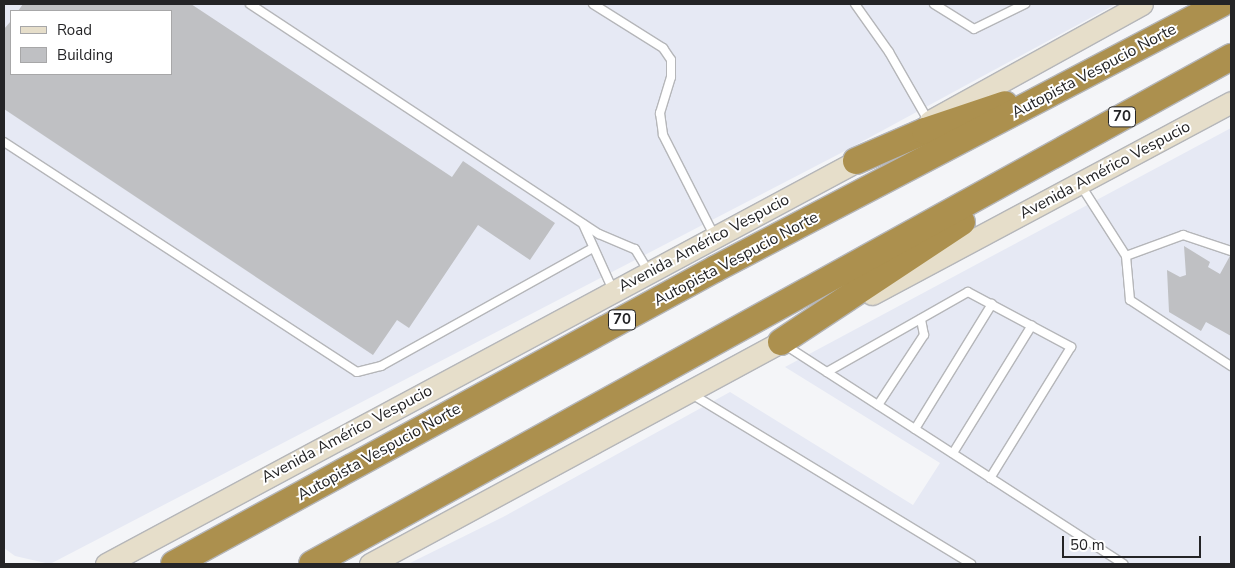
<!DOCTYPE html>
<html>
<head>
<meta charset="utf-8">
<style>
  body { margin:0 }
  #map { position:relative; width:1235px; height:568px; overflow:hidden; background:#f4f5f8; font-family:"Nunito Sans",sans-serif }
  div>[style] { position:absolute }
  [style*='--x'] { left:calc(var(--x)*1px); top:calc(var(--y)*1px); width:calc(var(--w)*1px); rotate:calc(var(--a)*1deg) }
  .built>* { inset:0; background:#e6e9f4 }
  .building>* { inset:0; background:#bfc0c3 }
  .roads { filter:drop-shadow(1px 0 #b5b6b9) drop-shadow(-1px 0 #b5b6b9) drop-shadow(0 1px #b5b6b9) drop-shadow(0 -1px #b5b6b9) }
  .lane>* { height:8px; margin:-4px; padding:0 4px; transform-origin:4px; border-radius:4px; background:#fff }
  .secondary>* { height:21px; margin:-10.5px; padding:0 10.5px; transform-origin:10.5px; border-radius:10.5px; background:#e6deca }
  .highway>* { height:26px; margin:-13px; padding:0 13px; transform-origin:13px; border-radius:13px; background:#ac904e }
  span { translate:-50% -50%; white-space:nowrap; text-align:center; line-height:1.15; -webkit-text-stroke:4px #fff; paint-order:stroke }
  .shield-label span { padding:1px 4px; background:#fff; border:1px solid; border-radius:4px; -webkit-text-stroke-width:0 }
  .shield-label { font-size:15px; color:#242426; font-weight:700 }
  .street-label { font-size:16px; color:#242426 }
  .frame { position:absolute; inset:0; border:5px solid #242426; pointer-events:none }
  .legend { position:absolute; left:10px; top:10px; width:162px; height:65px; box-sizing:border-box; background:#fff; border:1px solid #a7a7a8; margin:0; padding:6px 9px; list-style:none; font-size:15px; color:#242426 }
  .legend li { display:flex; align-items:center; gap:10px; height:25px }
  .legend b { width:25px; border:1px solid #a7a7a8 }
  .scale { position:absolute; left:1062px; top:536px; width:139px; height:22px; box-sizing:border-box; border:2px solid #242426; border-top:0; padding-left:6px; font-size:15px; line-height:18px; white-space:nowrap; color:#242426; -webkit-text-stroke:4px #fff; paint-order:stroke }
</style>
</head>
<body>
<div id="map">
  <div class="built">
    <i style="clip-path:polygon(evenodd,4px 4px,1116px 4px,841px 153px,50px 564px,15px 556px,4px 548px,4px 4px,11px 11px,171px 11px,171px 74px,11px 74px,11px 11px)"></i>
    <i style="clip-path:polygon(1231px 128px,1231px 564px,408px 564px,503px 517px,730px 392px,913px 505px,940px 463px,785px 367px)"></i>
  </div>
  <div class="building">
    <i style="clip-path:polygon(23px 4px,191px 4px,452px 177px,463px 161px,555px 223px,530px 260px,478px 225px,409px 328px,397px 320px,373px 355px,4px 109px,4px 29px,11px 21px,11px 74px,171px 74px,171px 11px,18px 11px)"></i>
    <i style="clip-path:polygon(1184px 246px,1210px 262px,1208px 267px,1220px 274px,1231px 254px,1231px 336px,1206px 322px,1201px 331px,1169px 312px,1167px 270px,1180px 277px,1186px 275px)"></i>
  </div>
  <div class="roads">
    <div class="lane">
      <i style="--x:250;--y:4;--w:418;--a:33.4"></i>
      <i style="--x:599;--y:234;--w:39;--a:23"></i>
      <i style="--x:635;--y:249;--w:26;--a:59"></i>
      <i style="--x:593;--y:4;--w:83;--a:32.2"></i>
      <i style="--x:663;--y:48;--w:14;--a:56"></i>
      <i style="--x:671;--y:60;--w:17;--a:90"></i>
      <i style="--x:671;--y:77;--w:38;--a:107"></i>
      <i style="--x:660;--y:113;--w:22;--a:82"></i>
      <i style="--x:663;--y:135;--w:112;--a:63"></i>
      <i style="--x:855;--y:4;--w:59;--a:54.7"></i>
      <i style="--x:889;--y:52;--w:78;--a:60.2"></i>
      <i style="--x:934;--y:4;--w:47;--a:32"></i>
      <i style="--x:974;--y:29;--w:57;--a:-26.1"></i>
      <i style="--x:4;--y:142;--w:421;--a:33.1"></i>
      <i style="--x:357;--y:372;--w:25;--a:-14"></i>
      <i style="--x:381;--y:366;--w:243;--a:-29.1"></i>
      <i style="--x:1080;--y:184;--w:85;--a:57.4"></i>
      <i style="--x:1126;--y:256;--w:44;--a:84.8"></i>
      <i style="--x:1130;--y:300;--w:121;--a:33.2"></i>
      <i style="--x:583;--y:224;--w:72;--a:65.6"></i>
      <i style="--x:1126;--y:256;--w:61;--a:-20.2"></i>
      <i style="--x:1183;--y:235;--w:51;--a:18.4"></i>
      <i style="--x:785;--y:345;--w:403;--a:32.9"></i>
      <i style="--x:827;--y:372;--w:162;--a:-29.6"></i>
      <i style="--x:968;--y:292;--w:117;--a:28.1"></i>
      <i style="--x:1071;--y:347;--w:154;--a:121.7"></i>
      <i style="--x:690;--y:393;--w:329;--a:31.3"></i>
      <i style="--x:878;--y:405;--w:84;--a:-56.7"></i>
      <i style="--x:924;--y:335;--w:16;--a:-101"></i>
      <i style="--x:915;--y:429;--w:147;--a:-58.4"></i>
      <i style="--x:953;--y:453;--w:150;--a:-58.3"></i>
    </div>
    <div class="secondary">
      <i style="--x:930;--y:121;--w:242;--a:-28.9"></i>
      <i style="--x:872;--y:294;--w:407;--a:-28.1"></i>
      <i style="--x:106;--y:564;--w:867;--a:-28.22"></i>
      <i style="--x:370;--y:564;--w:482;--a:-28.4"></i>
    </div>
    <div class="highway">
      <i style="--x:856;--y:161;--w:75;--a:-23.5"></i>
      <i style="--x:925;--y:131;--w:84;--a:-18.6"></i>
      <i style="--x:781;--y:342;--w:217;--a:-33.5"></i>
      <i style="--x:174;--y:564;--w:616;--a:-28.6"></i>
      <i style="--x:715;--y:269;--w:571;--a:-27.64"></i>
      <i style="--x:312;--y:564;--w:1050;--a:-28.88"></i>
    </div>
  </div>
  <div class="shield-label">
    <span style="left:1122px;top:117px">70</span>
    <span style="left:622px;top:320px">70</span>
  </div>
  <div class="street-label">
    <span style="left:1094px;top:71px;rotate:-28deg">Autopista Vespucio Norte</span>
    <span style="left:1105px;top:170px;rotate:-28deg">Avenida Américo Vespucio</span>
    <span style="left:704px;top:243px;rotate:-28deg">Avenida Américo Vespucio</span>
    <span style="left:736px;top:259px;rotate:-28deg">Autopista Vespucio Norte</span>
    <span style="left:347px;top:434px;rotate:-28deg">Avenida Américo Vespucio</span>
    <span style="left:379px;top:452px;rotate:-29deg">Autopista Vespucio Norte</span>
  </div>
  <div class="frame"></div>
  <ul class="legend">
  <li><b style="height:6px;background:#e6deca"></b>Road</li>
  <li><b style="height:14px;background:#bfc0c3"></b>Building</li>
  </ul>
  <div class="scale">50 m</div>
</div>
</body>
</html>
